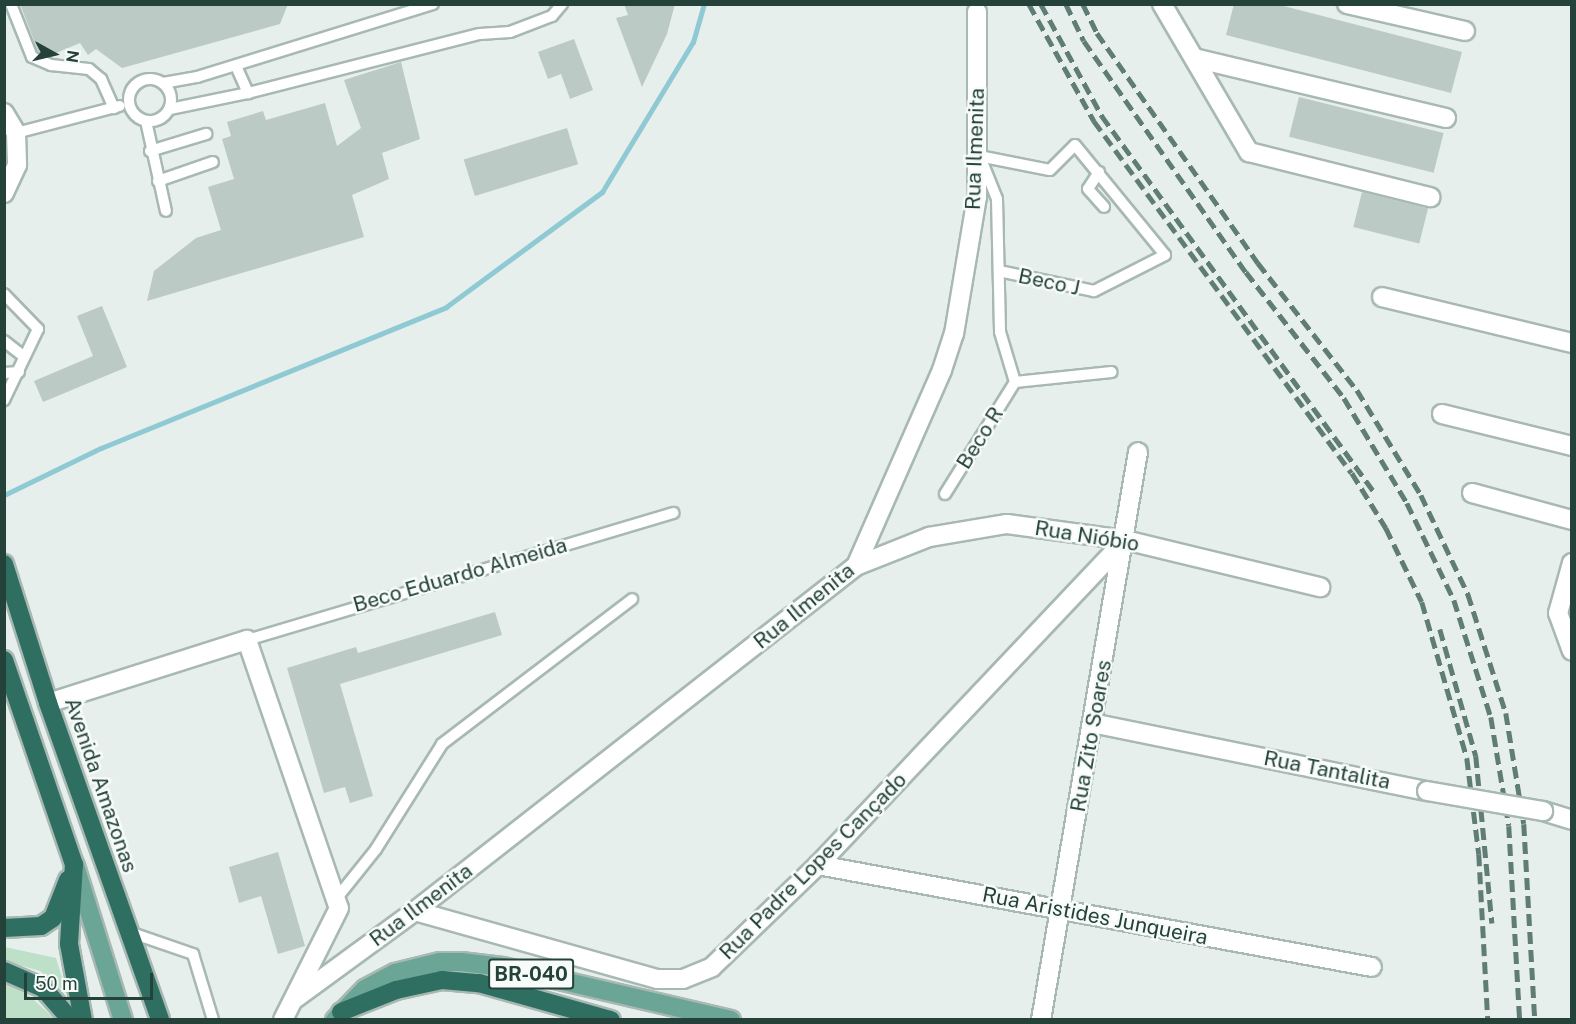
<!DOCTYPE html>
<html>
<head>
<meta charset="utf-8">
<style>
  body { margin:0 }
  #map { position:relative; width:1576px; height:1024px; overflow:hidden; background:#e6efeb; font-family:"Public Sans",sans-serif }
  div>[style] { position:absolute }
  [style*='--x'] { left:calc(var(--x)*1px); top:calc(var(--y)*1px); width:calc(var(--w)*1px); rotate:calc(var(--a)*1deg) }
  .green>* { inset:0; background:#bfe0c8 }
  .stream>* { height:5px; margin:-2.5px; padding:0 2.5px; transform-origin:2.5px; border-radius:2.5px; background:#8ec9d4 }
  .building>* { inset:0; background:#bbcac4; transform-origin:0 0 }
  .roads { filter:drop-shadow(2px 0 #a8b8b2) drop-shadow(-2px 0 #a8b8b2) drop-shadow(0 2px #a8b8b2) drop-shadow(0 -2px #a8b8b2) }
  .lane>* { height:10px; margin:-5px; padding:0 5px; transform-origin:5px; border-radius:5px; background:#fff }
  .lane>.ring { margin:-5px; padding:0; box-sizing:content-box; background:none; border:10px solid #fff; border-radius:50% }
  .street>* { height:18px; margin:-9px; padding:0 9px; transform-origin:9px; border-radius:9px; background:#fff }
  .secondary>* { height:18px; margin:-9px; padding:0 9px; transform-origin:9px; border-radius:9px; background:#fff }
  .primary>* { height:18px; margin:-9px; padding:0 9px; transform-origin:9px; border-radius:9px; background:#6aa596 }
  .highway>* { height:18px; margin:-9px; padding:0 9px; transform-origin:9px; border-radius:9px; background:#2f6f62 }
  .rail>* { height:4.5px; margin-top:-2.25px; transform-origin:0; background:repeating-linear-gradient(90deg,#5f7d75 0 12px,transparent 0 18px) }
  .bridges { filter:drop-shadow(2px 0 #a8b8b2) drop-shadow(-2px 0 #a8b8b2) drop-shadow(0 2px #a8b8b2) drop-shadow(0 -2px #a8b8b2) }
  .street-bridge>* { height:18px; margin:-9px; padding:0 9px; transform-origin:9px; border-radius:9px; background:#fff }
  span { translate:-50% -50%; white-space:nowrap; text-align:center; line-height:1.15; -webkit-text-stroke:5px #f7fbf9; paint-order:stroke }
  .shield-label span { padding:2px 4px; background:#f7fbf9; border:2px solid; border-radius:4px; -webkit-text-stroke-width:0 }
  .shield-label { font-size:20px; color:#24423a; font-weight:700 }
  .street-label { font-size:21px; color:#24423a }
  .frame { position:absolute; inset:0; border:6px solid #24423a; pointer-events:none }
  .north { position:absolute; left:24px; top:24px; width:60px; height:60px; -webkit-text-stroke:4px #f7fbf9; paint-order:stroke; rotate:98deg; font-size:16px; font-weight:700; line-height:24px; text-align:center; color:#24423a }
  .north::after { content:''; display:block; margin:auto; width:21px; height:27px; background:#24423a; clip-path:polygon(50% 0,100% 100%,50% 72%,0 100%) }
  .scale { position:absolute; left:24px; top:973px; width:129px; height:27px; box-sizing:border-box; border:3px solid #24423a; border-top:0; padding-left:8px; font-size:18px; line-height:21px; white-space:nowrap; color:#24423a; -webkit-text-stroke:4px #f7fbf9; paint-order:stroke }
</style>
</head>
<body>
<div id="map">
  <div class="green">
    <i style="clip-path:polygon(5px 947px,56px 958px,67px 994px,40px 971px,5px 961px)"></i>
    <i style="clip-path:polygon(5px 984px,24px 991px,55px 1019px,5px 1019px)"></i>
  </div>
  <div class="stream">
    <i style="--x:4;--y:495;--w:108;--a:-25.9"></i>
    <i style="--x:101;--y:448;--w:373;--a:-22.2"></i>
    <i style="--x:446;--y:307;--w:194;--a:-36.4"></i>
    <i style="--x:602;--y:192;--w:175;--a:-58.8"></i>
    <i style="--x:693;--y:42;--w:40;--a:-74"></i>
  </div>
  <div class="building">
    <i style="clip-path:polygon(20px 4px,288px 4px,280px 24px,122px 68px,96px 49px,88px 55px,80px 43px,49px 56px,38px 51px)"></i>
    <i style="clip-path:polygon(624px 4px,675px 4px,667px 34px,642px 87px,616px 18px,628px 15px)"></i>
    <i style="clip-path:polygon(1234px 4px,1276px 4px,1462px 52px,1451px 93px,1226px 35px)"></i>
    <i style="clip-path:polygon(574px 39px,593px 90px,570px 99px,561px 74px,548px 79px,538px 52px)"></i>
    <i style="clip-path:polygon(401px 62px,420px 139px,382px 153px,389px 179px,352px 195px,364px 237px,147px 301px,154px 271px,196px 238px,221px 230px,208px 187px,234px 179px,222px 139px,231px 136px,227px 122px,263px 111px,266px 120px,325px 103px,337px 146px,361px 128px,344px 80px)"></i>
    <i style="left:1299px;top:97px;width:149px;height:41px;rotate:14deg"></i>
    <i style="left:567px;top:128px;width:38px;height:108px;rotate:73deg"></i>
    <i style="left:1362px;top:192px;width:68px;height:36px;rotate:14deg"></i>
    <i style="clip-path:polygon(102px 306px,127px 367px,43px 402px,34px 381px,93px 356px,77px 316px)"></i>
    <i style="clip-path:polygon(495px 612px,502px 635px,340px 684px,373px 796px,350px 803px,345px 787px,324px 793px,287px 668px,356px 647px,358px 653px)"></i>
    <i style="clip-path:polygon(278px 852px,305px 946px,278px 954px,261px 896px,239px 903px,229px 867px)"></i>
  </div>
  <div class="roads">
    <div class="lane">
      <i style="--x:11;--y:4;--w:57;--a:68.4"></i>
      <i style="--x:32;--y:57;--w:21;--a:23"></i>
      <i style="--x:51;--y:65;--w:38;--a:6"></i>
      <i style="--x:89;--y:69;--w:16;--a:40"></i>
      <i style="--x:101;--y:79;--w:32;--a:66"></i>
      <i style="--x:236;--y:66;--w:30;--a:66"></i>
      <i class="ring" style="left:129px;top:79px;width:32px;height:32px"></i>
      <i style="--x:163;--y:83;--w:35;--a:-10"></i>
      <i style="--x:197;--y:77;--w:247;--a:-17.2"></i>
      <i style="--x:170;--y:109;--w:80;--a:-11.6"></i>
      <i style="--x:248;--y:93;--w:239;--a:-14.3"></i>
      <i style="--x:480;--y:34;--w:30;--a:-4"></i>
      <i style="--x:510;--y:32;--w:45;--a:-20.9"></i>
      <i style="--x:552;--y:16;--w:16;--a:-50"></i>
      <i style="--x:146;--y:121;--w:92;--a:77.5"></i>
      <i style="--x:16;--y:133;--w:107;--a:-14.6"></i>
      <i style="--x:150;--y:151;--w:59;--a:-16.9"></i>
      <i style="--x:979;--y:156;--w:72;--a:11.2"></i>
      <i style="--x:1050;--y:170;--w:35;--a:-45"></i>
      <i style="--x:1075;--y:145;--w:142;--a:50.7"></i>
      <i style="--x:1165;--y:255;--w:80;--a:153.1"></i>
      <i style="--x:1094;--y:291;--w:97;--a:-168.1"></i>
      <i style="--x:981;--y:159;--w:43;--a:68.2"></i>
      <i style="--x:997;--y:199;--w:133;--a:88.7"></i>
      <i style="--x:1000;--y:332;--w:52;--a:73.3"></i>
      <i style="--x:1015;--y:382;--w:97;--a:-5.9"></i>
      <i style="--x:1099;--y:172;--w:20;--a:123"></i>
      <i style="--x:1088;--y:189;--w:24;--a:48"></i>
      <i style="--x:158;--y:181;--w:58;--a:-19.1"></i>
      <i style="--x:4;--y:294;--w:49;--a:45.8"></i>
      <i style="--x:38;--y:329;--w:79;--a:115.6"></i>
      <i style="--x:4;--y:341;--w:24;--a:38"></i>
      <i style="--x:4;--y:373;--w:15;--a:-4"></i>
      <i style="--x:945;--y:494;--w:132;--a:-58"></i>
      <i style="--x:247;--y:640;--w:445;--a:-16.6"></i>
      <i style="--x:336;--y:899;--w:64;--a:-51.3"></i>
      <i style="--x:376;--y:849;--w:124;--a:-57.8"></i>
      <i style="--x:442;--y:744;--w:239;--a:-37.3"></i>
      <i style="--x:129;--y:932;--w:68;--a:19"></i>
      <i style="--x:193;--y:954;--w:69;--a:73.1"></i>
    </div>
    <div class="street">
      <i style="--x:1162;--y:4;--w:172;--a:59.6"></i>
      <i style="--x:1249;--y:152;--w:187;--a:14"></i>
      <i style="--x:1347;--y:4;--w:121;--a:12.9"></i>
      <i style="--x:1194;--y:58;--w:259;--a:13.4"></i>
      <i style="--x:4;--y:113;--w:23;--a:59"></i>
      <i style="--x:16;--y:133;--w:32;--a:88"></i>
      <i style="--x:17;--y:165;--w:31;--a:115"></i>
      <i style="--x:1382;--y:297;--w:195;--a:13.6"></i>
      <i style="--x:1442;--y:414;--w:134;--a:13.8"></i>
      <i style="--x:1472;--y:493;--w:104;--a:15.1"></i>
      <i style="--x:856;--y:566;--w:79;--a:-21.7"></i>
      <i style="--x:929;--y:537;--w:79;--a:-9.5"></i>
      <i style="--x:1007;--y:524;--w:119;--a:7.7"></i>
      <i style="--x:1125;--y:540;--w:201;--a:13.6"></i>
      <i style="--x:48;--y:703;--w:209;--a:-17.6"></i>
      <i style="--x:247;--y:640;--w:283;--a:71.1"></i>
      <i style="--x:339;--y:908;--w:125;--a:116.6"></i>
      <i style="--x:1092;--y:723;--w:342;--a:11.5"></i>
      <i style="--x:1543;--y:811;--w:30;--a:17"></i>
      <i style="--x:818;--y:865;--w:563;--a:10.43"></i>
      <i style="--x:415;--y:911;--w:251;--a:15.7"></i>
      <i style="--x:657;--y:979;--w:26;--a:0"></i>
      <i style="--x:683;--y:979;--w:31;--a:-22"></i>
      <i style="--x:712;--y:967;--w:147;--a:-43.9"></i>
      <i style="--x:818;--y:865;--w:447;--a:-46.6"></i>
      <i style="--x:296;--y:998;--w:147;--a:-36.2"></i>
      <i style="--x:415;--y:911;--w:560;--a:-38.04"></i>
      <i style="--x:856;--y:566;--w:214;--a:-66.3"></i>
      <i style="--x:942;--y:370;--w:38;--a:-72"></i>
      <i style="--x:954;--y:334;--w:139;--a:-80.5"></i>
      <i style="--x:977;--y:197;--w:185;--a:-90"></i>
      <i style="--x:1041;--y:1020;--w:576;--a:-80.31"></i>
    </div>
    <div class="secondary">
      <i style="--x:1572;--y:563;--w:52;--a:105.6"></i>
      <i style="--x:1558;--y:613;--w:40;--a:69.8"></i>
    </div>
    <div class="primary">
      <i style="--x:75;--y:866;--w:161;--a:72.7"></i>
      <i style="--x:335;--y:1020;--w:43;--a:-45.9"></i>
      <i style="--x:365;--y:989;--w:34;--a:-28"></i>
      <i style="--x:395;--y:973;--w:46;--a:-13.7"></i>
      <i style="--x:440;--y:962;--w:21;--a:0"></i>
      <i style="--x:461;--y:962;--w:42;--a:6.8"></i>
      <i style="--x:503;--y:967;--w:234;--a:13.1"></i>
    </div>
    <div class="highway">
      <i style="--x:4;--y:564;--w:146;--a:72.4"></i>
      <i style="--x:48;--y:703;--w:336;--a:70.5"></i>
      <i style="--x:4;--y:660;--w:216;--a:71.1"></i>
      <i style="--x:74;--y:864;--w:80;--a:93.6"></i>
      <i style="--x:69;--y:944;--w:77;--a:79.6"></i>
      <i style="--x:4;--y:928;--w:37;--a:-3"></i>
      <i style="--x:41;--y:926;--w:14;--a:-34"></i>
      <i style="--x:53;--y:918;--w:41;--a:-68.5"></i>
      <i style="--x:4;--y:971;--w:43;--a:23.6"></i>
      <i style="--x:43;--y:988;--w:43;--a:48.8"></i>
      <i style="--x:341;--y:1012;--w:59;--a:-21.8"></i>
      <i style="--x:396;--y:990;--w:47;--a:-12.3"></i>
      <i style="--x:442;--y:980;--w:37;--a:5"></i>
      <i style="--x:479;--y:983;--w:137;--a:15.7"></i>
    </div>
  </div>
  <div class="rail">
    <i style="--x:1029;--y:4;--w:134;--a:60.9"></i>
    <i style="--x:1094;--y:121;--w:436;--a:53.8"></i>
    <i style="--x:1352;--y:473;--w:65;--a:58.3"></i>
    <i style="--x:1386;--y:528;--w:82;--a:64.1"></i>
    <i style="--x:1422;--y:602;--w:162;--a:73.9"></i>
    <i style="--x:1467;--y:758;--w:97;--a:82.9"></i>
    <i style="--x:1479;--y:854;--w:166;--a:86.9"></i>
    <i style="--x:1041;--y:4;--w:128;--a:61.4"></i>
    <i style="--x:1102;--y:116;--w:464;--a:54.1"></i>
    <i style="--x:1066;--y:4;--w:41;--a:64.1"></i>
    <i style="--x:1084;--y:41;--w:282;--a:55"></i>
    <i style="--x:1246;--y:272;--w:160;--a:52.1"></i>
    <i style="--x:1344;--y:398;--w:122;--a:59"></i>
    <i style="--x:1407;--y:503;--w:108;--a:64.1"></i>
    <i style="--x:1454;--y:600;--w:123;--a:72.5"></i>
    <i style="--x:1491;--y:717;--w:110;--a:80.6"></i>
    <i style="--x:1509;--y:826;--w:194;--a:86.8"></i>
    <i style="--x:1083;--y:4;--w:32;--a:64"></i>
    <i style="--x:1097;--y:33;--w:281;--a:55"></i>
    <i style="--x:1258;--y:263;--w:161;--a:52.1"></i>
    <i style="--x:1357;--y:390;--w:123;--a:58.6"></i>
    <i style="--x:1421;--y:495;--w:110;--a:64.6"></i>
    <i style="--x:1468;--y:594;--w:125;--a:72.3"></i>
    <i style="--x:1506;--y:713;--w:112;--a:80.8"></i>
    <i style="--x:1524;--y:824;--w:196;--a:86.8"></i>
    <i style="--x:1440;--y:629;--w:132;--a:74.2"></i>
    <i style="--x:1476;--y:756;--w:168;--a:84.5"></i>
  </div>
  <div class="bridges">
    <div class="street-bridge">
      <i style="--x:1427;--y:791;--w:118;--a:9.8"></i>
    </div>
  </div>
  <div class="shield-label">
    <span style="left:531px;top:974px">BR-040</span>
  </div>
  <div class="street-label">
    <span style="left:975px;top:149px;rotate:-88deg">Rua Ilmenita</span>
    <span style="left:1049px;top:282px;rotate:12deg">Beco J</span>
    <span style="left:980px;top:438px;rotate:-58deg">Beco R</span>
    <span style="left:1087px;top:536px;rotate:9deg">Rua Nióbio</span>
    <span style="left:460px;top:575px;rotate:-16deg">Beco Eduardo Almeida</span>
    <span style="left:804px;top:606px;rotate:-39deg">Rua Ilmenita</span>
    <span style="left:1091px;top:736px;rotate:-80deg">Rua Zito Soares</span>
    <span style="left:1327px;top:770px;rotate:11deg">Rua Tantalita</span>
    <span style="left:101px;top:785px;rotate:71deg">Avenida Amazonas</span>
    <span style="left:813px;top:866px;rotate:-45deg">Rua Padre Lopes Cançado</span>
    <span style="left:421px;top:905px;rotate:-37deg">Rua Ilmenita</span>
    <span style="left:1095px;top:916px;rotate:11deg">Rua Aristides Junqueira</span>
  </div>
  <div class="frame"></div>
  <div class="north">N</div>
  <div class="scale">50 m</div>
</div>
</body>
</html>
